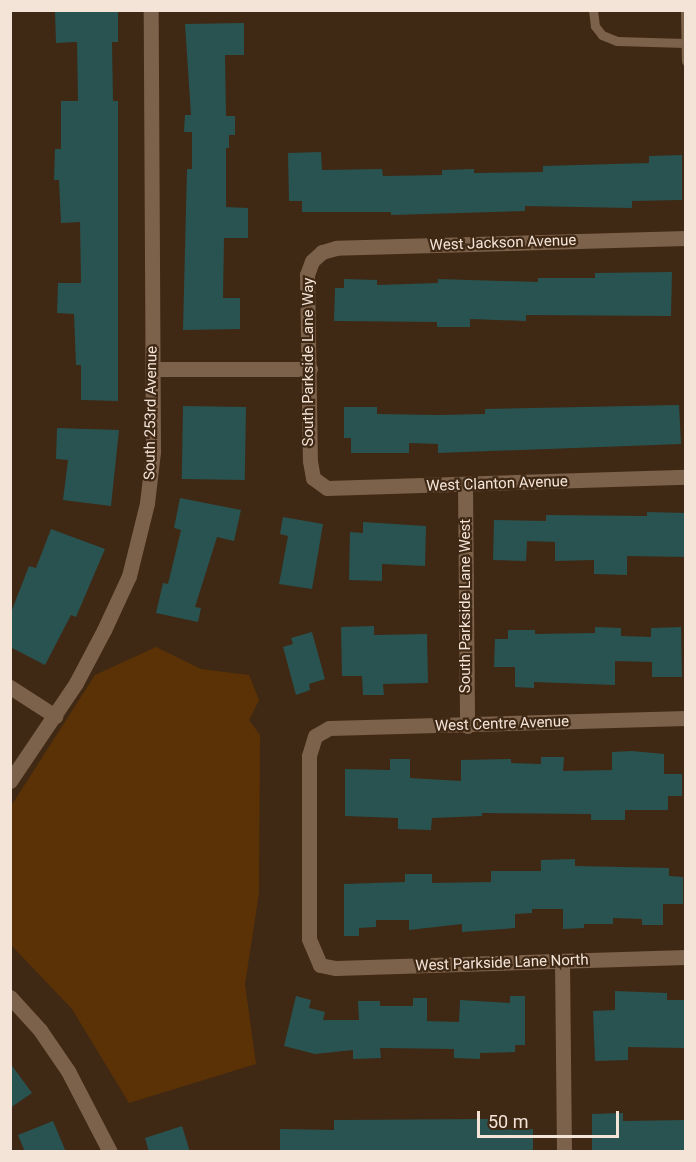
<!DOCTYPE html>
<html>
<head>
<meta charset="utf-8">
<style>
  body { margin:0 }
  #map { position:relative; width:696px; height:1162px; overflow:hidden; background:#3f2814; font-family:Roboto,sans-serif }
  div>[style] { position:absolute }
  [style*='--x'] { left:calc(var(--x)*1px); top:calc(var(--y)*1px); width:calc(var(--w)*1px); rotate:calc(var(--a)*1deg) }
  .green>* { inset:0; background:#5b3205 }
  .building>* { inset:0; background:#295350; transform-origin:0 0 }
  .lane>* { height:9px; margin:-4.5px; padding:0 4.5px; transform-origin:4.5px; border-radius:4.5px; background:#7c614b }
  .street>* { height:15px; margin:-7.5px; padding:0 7.5px; transform-origin:7.5px; border-radius:7.5px; background:#7c614b }
  span { translate:-50% -50%; white-space:nowrap; text-align:center; line-height:1.15; -webkit-text-stroke:4.5px #3f2814; paint-order:stroke }
  .street-label { font-size:15px; color:#f4e4d8 }
  .frame { position:absolute; inset:0; border:12px solid #f4e4d8; pointer-events:none }
  .scale { position:absolute; left:477px; top:1111px; width:142px; height:27px; box-sizing:border-box; border:3px solid #f4e4d8; border-top:0; padding-left:8px; font-size:18px; line-height:21px; white-space:nowrap; color:#f4e4d8; -webkit-text-stroke:4px #3f2814; paint-order:stroke }
</style>
</head>
<body>
<div id="map">
  <div class="green">
    <i style="clip-path:polygon(156px 647px,201px 669px,249px 675px,259px 700px,249px 720px,260px 735px,259px 893px,245px 984px,256px 1064px,129px 1103px,72px 1009px,11px 945px,11px 806px,95px 675px)"></i>
  </div>
  <div class="building">
    <i style="clip-path:polygon(118px 10px,118px 42px,112px 42px,113px 101px,118px 101px,118px 401px,81px 400px,81px 365px,76px 365px,74px 314px,57px 313px,58px 283px,81px 283px,80px 222px,61px 223px,59px 180px,54px 180px,55px 149px,61px 149px,61px 101px,78px 101px,77px 42px,56px 43px,55px 11px)"></i>
    <i style="clip-path:polygon(244px 23px,244px 55px,225px 55px,226px 116px,235px 116px,235px 135px,229px 135px,229px 148px,226px 148px,226px 207px,248px 208px,248px 238px,224px 238px,223px 298px,240px 298px,240px 329px,183px 330px,187px 169px,192px 169px,192px 132px,184px 132px,185px 115px,191px 115px,185px 24px)"></i>
    <i style="clip-path:polygon(321px 152px,322px 170px,382px 169px,383px 176px,442px 175px,442px 170px,474px 169px,474px 173px,543px 172px,543px 166px,649px 163px,649px 156px,682px 155px,682px 200px,632px 201px,632px 208px,525px 206px,525px 211px,391px 215px,391px 212px,302px 212px,302px 201px,289px 201px,288px 153px)"></i>
    <i style="clip-path:polygon(672px 272px,671px 316px,526px 315px,526px 321px,470px 319px,470px 327px,437px 327px,437px 322px,334px 321px,335px 288px,344px 288px,344px 279px,377px 280px,377px 285px,438px 283px,438px 279px,538px 282px,538px 278px,595px 278px,595px 273px)"></i>
    <i style="clip-path:polygon(679px 405px,681px 444px,438px 453px,438px 444px,409px 443px,409px 453px,351px 453px,351px 438px,344px 438px,344px 407px,377px 407px,377px 414px,438px 415px,485px 414px,485px 409px)"></i>
    <i style="left:183px;top:406px;width:63px;height:73px;rotate:1deg"></i>
    <i style="clip-path:polygon(57px 428px,119px 430px,111px 506px,63px 500px,68px 460px,56px 459px)"></i>
    <i style="clip-path:polygon(180px 498px,241px 510px,234px 541px,217px 537px,195px 607px,201px 608px,198px 622px,156px 613px,163px 583px,168px 584px,181px 530px,174px 528px)"></i>
    <i style="clip-path:polygon(647px 512px,686px 513px,686px 557px,627px 556px,627px 575px,594px 574px,594px 560px,555px 561px,555px 542px,527px 541px,526px 561px,493px 560px,494px 520px,546px 521px,546px 515px,647px 516px)"></i>
    <i style="clip-path:polygon(283px 517px,323px 524px,312px 589px,279px 584px,288px 536px,280px 534px)"></i>
    <i style="clip-path:polygon(363px 522px,426px 526px,425px 566px,382px 564px,382px 581px,349px 580px,350px 532px,363px 533px)"></i>
    <i style="clip-path:polygon(51px 529px,105px 549px,76px 617px,71px 615px,45px 665px,10px 647px,10px 615px,29px 566px,36px 568px)"></i>
    <i style="clip-path:polygon(374px 626px,374px 635px,427px 634px,428px 683px,383px 684px,384px 695px,363px 695px,362px 676px,342px 676px,341px 627px)"></i>
    <i style="clip-path:polygon(595px 627px,621px 628px,621px 636px,651px 637px,651px 628px,681px 627px,682px 677px,652px 677px,652px 662px,615px 661px,615px 685px,534px 682px,534px 688px,515px 687px,515px 667px,494px 667px,495px 639px,508px 639px,508px 630px,535px 630px,535px 634px,595px 633px)"></i>
    <i style="clip-path:polygon(312px 632px,325px 679px,309px 684px,310px 690px,296px 695px,283px 647px,293px 644px,291px 638px)"></i>
    <i style="clip-path:polygon(632px 751px,664px 754px,664px 774px,682px 774px,682px 796px,668px 796px,668px 810px,625px 810px,625px 820px,591px 820px,591px 814px,482px 813px,482px 816px,432px 818px,431px 830px,398px 829px,398px 818px,345px 816px,345px 769px,390px 770px,390px 759px,410px 759px,410px 778px,461px 781px,461px 760px,511px 759px,511px 763px,541px 764px,541px 757px,564px 757px,563px 771px,612px 770px,612px 752px)"></i>
    <i style="clip-path:polygon(575px 859px,575px 866px,669px 868px,669px 876px,683px 877px,683px 904px,663px 904px,663px 925px,642px 925px,642px 919px,613px 918px,613px 924px,584px 924px,584px 928px,563px 929px,563px 909px,532px 909px,532px 913px,515px 914px,515px 928px,462px 932px,462px 924px,409px 930px,409px 920px,376px 920px,376px 927px,359px 928px,359px 936px,344px 936px,344px 884px,405px 882px,405px 874px,432px 874px,432px 883px,491px 882px,491px 871px,541px 871px,541px 860px)"></i>
    <i style="clip-path:polygon(615px 991px,667px 993px,667px 1000px,685px 1000px,684px 1048px,628px 1047px,628px 1060px,595px 1061px,593px 1011px,615px 1010px)"></i>
    <i style="clip-path:polygon(296px 996px,311px 1000px,309px 1008px,325px 1012px,323px 1020px,359px 1020px,358px 1001px,380px 1001px,380px 1006px,413px 1006px,413px 998px,427px 998px,427px 1021px,459px 1022px,460px 1000px,510px 1003px,510px 996px,525px 996px,525px 1045px,515px 1045px,515px 1052px,480px 1053px,480px 1059px,454px 1058px,454px 1049px,380px 1048px,381px 1058px,353px 1059px,353px 1050px,315px 1054px,284px 1046px)"></i>
    <i style="clip-path:polygon(10px 1063px,32px 1093px,10px 1108px)"></i>
    <i style="clip-path:polygon(623px 1113px,623px 1121px,686px 1120px,686px 1152px,592px 1152px,592px 1114px)"></i>
    <i style="clip-path:polygon(491px 1119px,491px 1130px,533px 1129px,533px 1152px,280px 1152px,280px 1129px,334px 1130px,334px 1120px)"></i>
    <i style="clip-path:polygon(53px 1121px,66px 1152px,25px 1152px,18px 1135px)"></i>
    <i style="clip-path:polygon(182px 1126px,190px 1152px,149px 1152px,145px 1138px)"></i>
  </div>
  <div class="lane">
    <i style="--x:593;--y:10;--w:16;--a:83"></i>
    <i style="--x:595;--y:26;--w:11;--a:52"></i>
    <i style="--x:602;--y:35;--w:16;--a:22"></i>
    <i style="--x:617;--y:41;--w:68;--a:1.7"></i>
    <i style="--x:685;--y:10;--w:51;--a:88.9"></i>
  </div>
  <div class="street">
    <i style="--x:686;--y:238;--w:350;--a:178.4"></i>
    <i style="--x:336;--y:248;--w:15;--a:164"></i>
    <i style="--x:322;--y:252;--w:13;--a:138"></i>
    <i style="--x:312;--y:261;--w:15;--a:110"></i>
    <i style="--x:307;--y:275;--w:186;--a:89.1"></i>
    <i style="--x:310;--y:461;--w:17;--a:80"></i>
    <i style="--x:313;--y:478;--w:17;--a:36"></i>
    <i style="--x:327;--y:488;--w:359;--a:-1.8"></i>
    <i style="--x:153;--y:369;--w:157;--a:0"></i>
    <i style="--x:465;--y:486;--w:240;--a:89.5"></i>
    <i style="--x:10;--y:687;--w:54;--a:32.8"></i>
    <i style="--x:686;--y:718;--w:357;--a:178.4"></i>
    <i style="--x:329;--y:728;--w:16;--a:150"></i>
    <i style="--x:315;--y:736;--w:21;--a:107"></i>
    <i style="--x:309;--y:756;--w:183;--a:90"></i>
    <i style="--x:309;--y:939;--w:28;--a:67"></i>
    <i style="--x:320;--y:965;--w:16;--a:11"></i>
    <i style="--x:336;--y:968;--w:350;--a:-1.8"></i>
    <i style="--x:10;--y:781;--w:118;--a:-56"></i>
    <i style="--x:76;--y:683;--w:60;--a:-62.2"></i>
    <i style="--x:104;--y:630;--w:60;--a:-65.2"></i>
    <i style="--x:129;--y:576;--w:75;--a:-76.1"></i>
    <i style="--x:147;--y:503;--w:51;--a:-83.3"></i>
    <i style="--x:153;--y:452;--w:442;--a:-90.3"></i>
    <i style="--x:562;--y:961;--w:191;--a:89.4"></i>
    <i style="--x:10;--y:997;--w:45;--a:47.7"></i>
    <i style="--x:40;--y:1030;--w:50;--a:55.7"></i>
    <i style="--x:68;--y:1071;--w:91;--a:62.6"></i>
  </div>
  <div class="street-label">
    <span style="left:503px;top:243px;rotate:-2deg">West Jackson Avenue</span>
    <span style="left:309px;top:362px;rotate:-90deg">South Parkside Lane Way</span>
    <span style="left:151px;top:413px;rotate:-89deg">South 253rd Avenue</span>
    <span style="left:497px;top:484px;rotate:-2deg">West Clanton Avenue</span>
    <span style="left:466px;top:606px;rotate:-90deg">South Parkside Lane West</span>
    <span style="left:502px;top:724px;rotate:-2deg">West Centre Avenue</span>
    <span style="left:502px;top:963px;rotate:-2deg">West Parkside Lane North</span>
  </div>
  <div class="frame"></div>
  <div class="scale">50 m</div>
</div>
</body>
</html>
